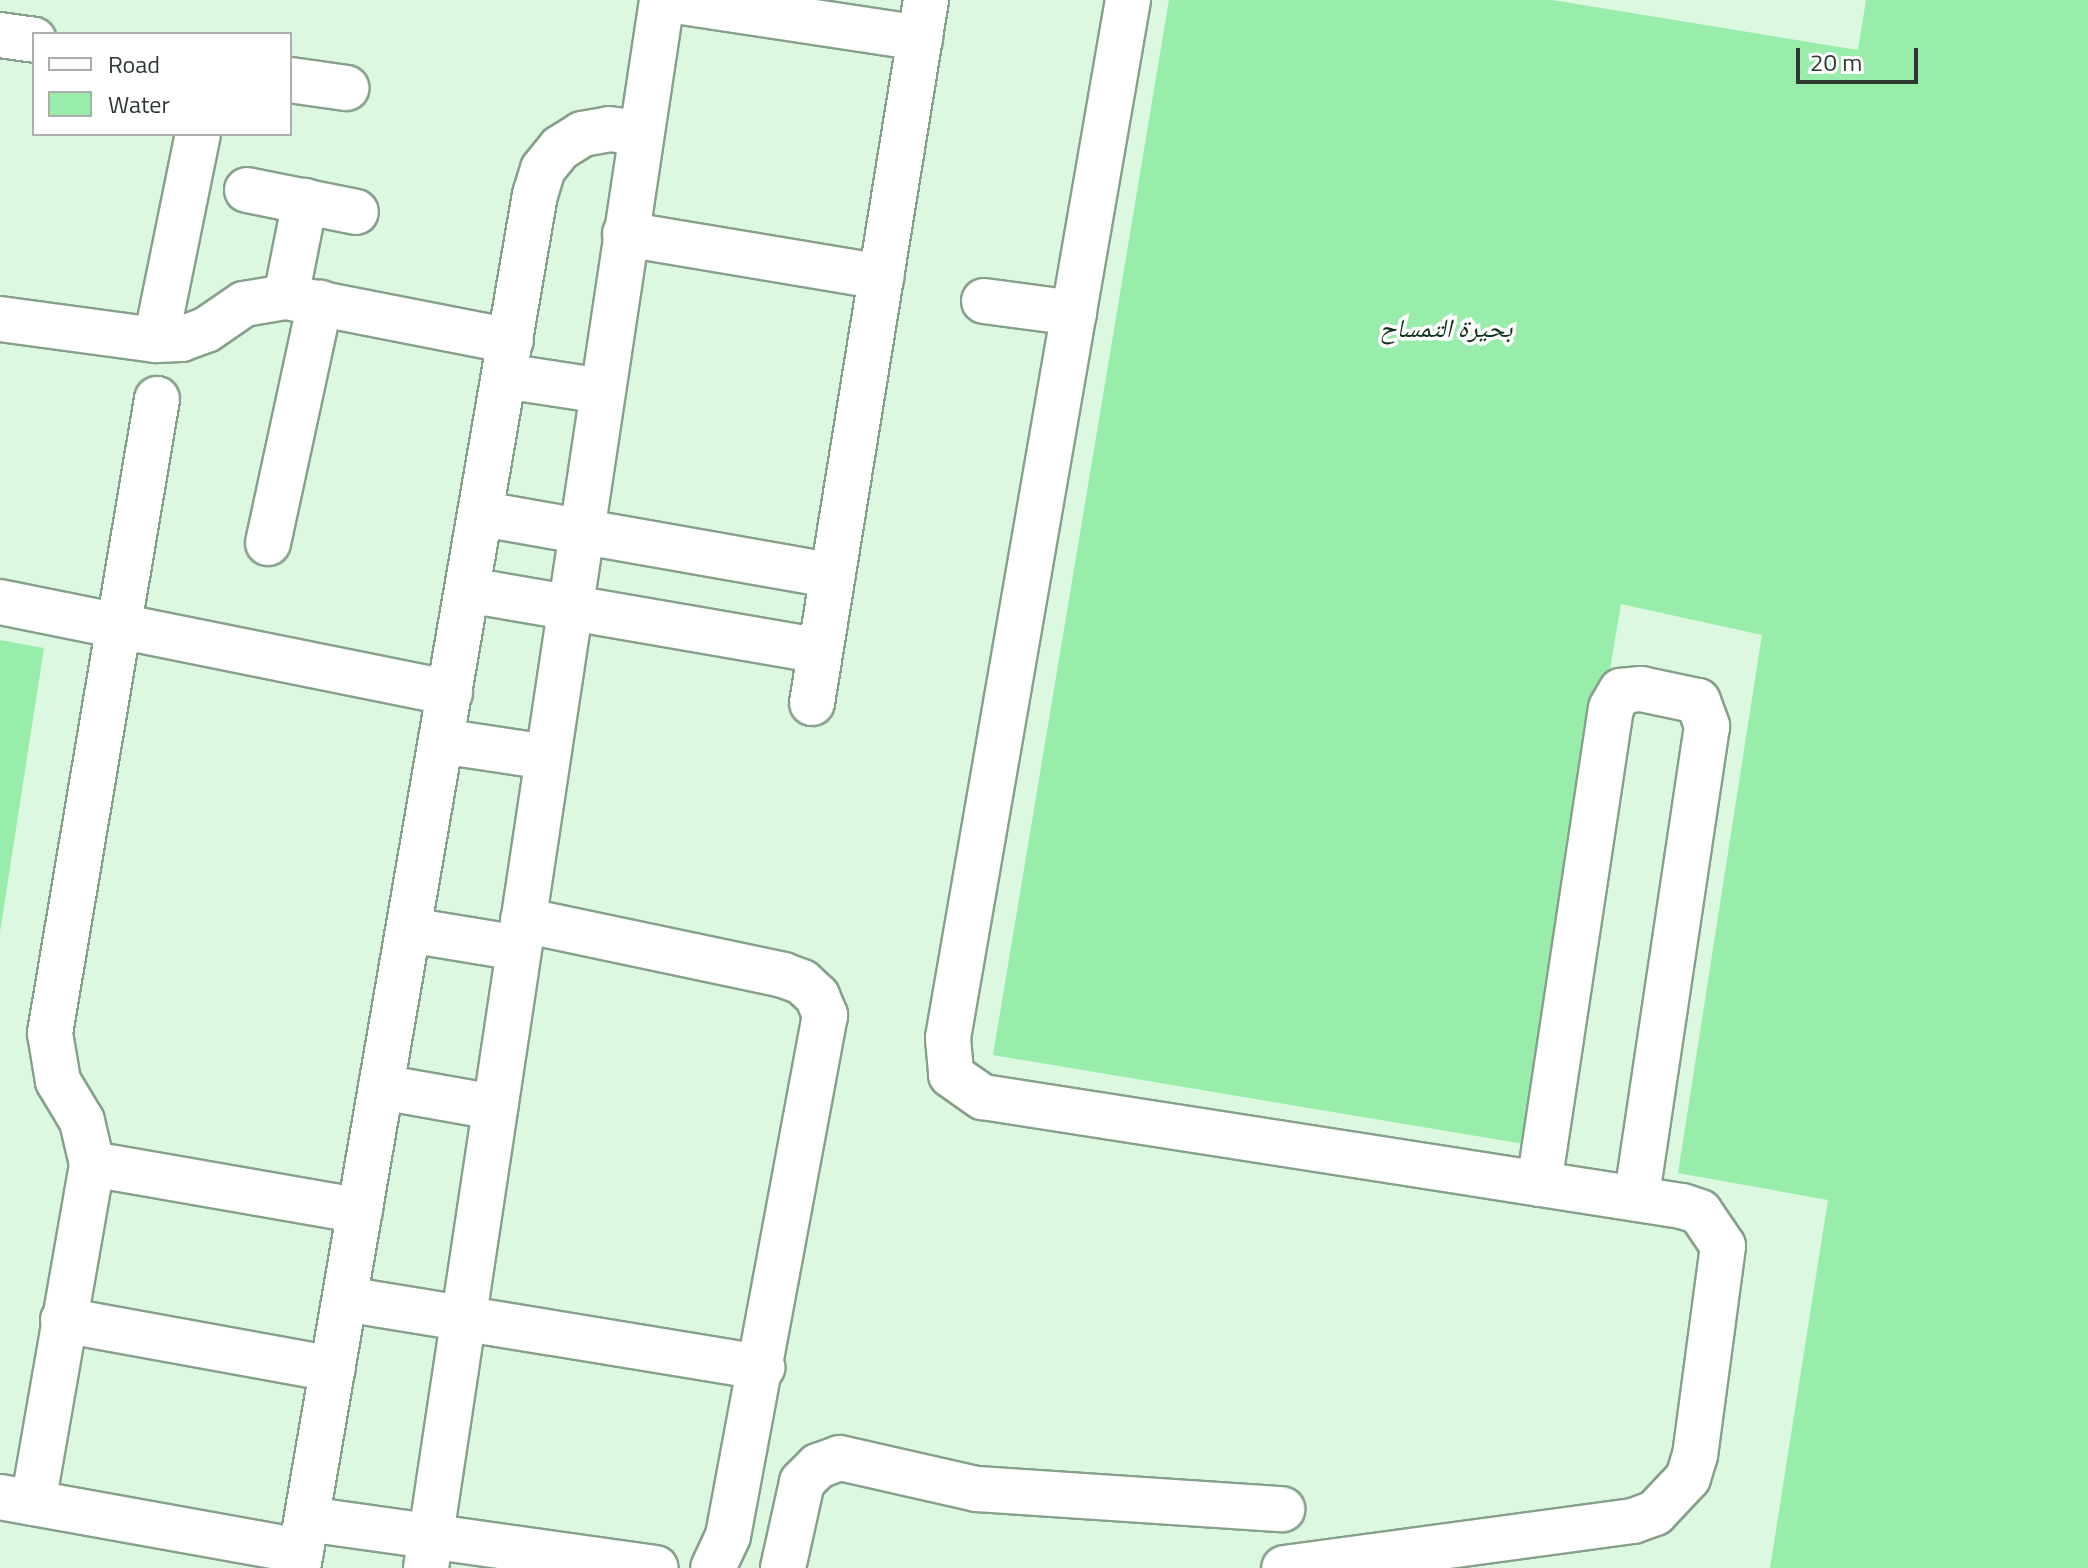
<!DOCTYPE html>
<html>
<head>
<meta charset="utf-8">
<style>
  body { margin:0 }
  #map { position:relative; width:2088px; height:1568px; overflow:hidden; background:#dcf8e1; font-family:"Titillium Web","Noto Naskh Arabic",sans-serif }
  div>[style] { position:absolute }
  [style*='--x'] { left:calc(var(--x)*1px); top:calc(var(--y)*1px); width:calc(var(--w)*1px); rotate:calc(var(--a)*1deg) }
  .water>* { inset:0; background:#97eda9 }
  .roads { filter:drop-shadow(2px 0 #87a08b) drop-shadow(-2px 0 #87a08b) drop-shadow(0 2px #87a08b) drop-shadow(0 -2px #87a08b) }
  .minor>* { height:44px; margin:-22px; padding:0 22px; transform-origin:22px; border-radius:22px; background:#fff }
  span { translate:-50% -50%; white-space:nowrap; text-align:center; line-height:1.15; -webkit-text-stroke:7px #fff; paint-order:stroke }
  .water-label { font-size:26px; color:#10341a; font-style:italic }
  .legend { position:absolute; left:32px; top:32px; width:260px; height:104px; box-sizing:border-box; background:#fff; border:2px solid #abafac; margin:0; padding:10px 14px; list-style:none; font-size:24px; color:#2e382f }
  .legend li { display:flex; align-items:center; gap:16px; height:40px }
  .legend b { width:40px; border:2px solid #abafac }
  .scale { position:absolute; left:1796px; top:48px; width:122px; height:36px; box-sizing:border-box; border:4px solid #2e382f; border-top:0; padding-left:10px; font-size:24px; line-height:28px; white-space:nowrap; color:#2e382f; -webkit-text-stroke:6px #fff; paint-order:stroke }
</style>
</head>
<body>
<div id="map">
  <div class="water">
    <i style="clip-path:polygon(1169px 0,1552px 0,1858px 50px,1866px 0,2088px 0,2088px 1568px,1770px 1568px,1828px 1200px,1678px 1173px,1762px 635px,1621px 604px,1530px 1145px,993px 1055px)"></i>
    <i style="clip-path:polygon(0 640px,44px 648px,0 932px)"></i>
  </div>
  <div class="roads">
    <div class="minor">
      <i style="--x:669;--y:0;--w:254;--a:8.6"></i>
      <i style="--x:1128;--y:0;--w:1053;--a:99.84"></i>
      <i style="--x:948;--y:1038;--w:37;--a:85"></i>
      <i style="--x:951;--y:1075;--w:39;--a:35"></i>
      <i style="--x:983;--y:1097;--w:707;--a:8.86"></i>
      <i style="--x:1682;--y:1206;--w:19;--a:18"></i>
      <i style="--x:1700;--y:1212;--w:41;--a:55.9"></i>
      <i style="--x:1723;--y:1246;--w:211;--a:97.6"></i>
      <i style="--x:1695;--y:1455;--w:24;--a:107"></i>
      <i style="--x:1688;--y:1478;--w:48;--a:133.3"></i>
      <i style="--x:1655;--y:1513;--w:23;--a:160"></i>
      <i style="--x:1633;--y:1521;--w:352;--a:172.3"></i>
      <i style="--x:0;--y:35;--w:34;--a:8"></i>
      <i style="--x:290;--y:80;--w:57;--a:8.1"></i>
      <i style="--x:247;--y:190;--w:111;--a:11.4"></i>
      <i style="--x:625;--y:234;--w:260;--a:9.5"></i>
      <i style="--x:286;--y:297;--w:98;--a:-78.8"></i>
      <i style="--x:984;--y:301;--w:91;--a:7.6"></i>
      <i style="--x:0;--y:319;--w:157;--a:7.7"></i>
      <i style="--x:156;--y:340;--w:25;--a:-2"></i>
      <i style="--x:181;--y:339;--w:27;--a:-20"></i>
      <i style="--x:206;--y:330;--w:46;--a:-34.4"></i>
      <i style="--x:244;--y:304;--w:43;--a:-9.5"></i>
      <i style="--x:286;--y:297;--w:229;--a:11.1"></i>
      <i style="--x:156;--y:340;--w:210;--a:-78.5"></i>
      <i style="--x:505;--y:376;--w:98;--a:8.8"></i>
      <i style="--x:483;--y:514;--w:355;--a:10"></i>
      <i style="--x:268;--y:543;--w:246;--a:-77.8"></i>
      <i style="--x:468;--y:590;--w:357;--a:9.8"></i>
      <i style="--x:0;--y:602;--w:459;--a:11.4"></i>
      <i style="--x:812;--y:703;--w:712;--a:-80.79"></i>
      <i style="--x:441;--y:741;--w:107;--a:8.6"></i>
      <i style="--x:523;--y:920;--w:266;--a:11.9"></i>
      <i style="--x:783;--y:975;--w:20;--a:20"></i>
      <i style="--x:802;--y:982;--w:21;--a:43"></i>
      <i style="--x:817;--y:996;--w:21;--a:67"></i>
      <i style="--x:825;--y:1015;--w:530;--a:100.55"></i>
      <i style="--x:728;--y:1536;--w:35;--a:115"></i>
      <i style="--x:409;--y:930;--w:111;--a:9.3"></i>
      <i style="--x:381;--y:1087;--w:116;--a:10"></i>
      <i style="--x:92;--y:1164;--w:272;--a:9.9"></i>
      <i style="--x:1539;--y:1184;--w:481;--a:-81.4"></i>
      <i style="--x:1611;--y:708;--w:20;--a:-60"></i>
      <i style="--x:1621;--y:691;--w:20;--a:-6"></i>
      <i style="--x:1641;--y:689;--w:58;--a:11.9"></i>
      <i style="--x:1698;--y:701;--w:27;--a:70"></i>
      <i style="--x:1707;--y:726;--w:478;--a:98.5"></i>
      <i style="--x:345;--y:1299;--w:423;--a:9.3"></i>
      <i style="--x:63;--y:1320;--w:274;--a:10.3"></i>
      <i style="--x:0;--y:1497;--w:306;--a:10.2"></i>
      <i style="--x:33;--y:1503;--w:344;--a:-80.1"></i>
      <i style="--x:92;--y:1164;--w:44;--a:-103.1"></i>
      <i style="--x:82;--y:1121;--w:47;--a:-121"></i>
      <i style="--x:58;--y:1081;--w:49;--a:-99.5"></i>
      <i style="--x:50;--y:1033;--w:643;--a:-80.42"></i>
      <i style="--x:307;--y:1519;--w:352;--a:8"></i>
      <i style="--x:298;--y:1568;--w:1393;--a:-80.21"></i>
      <i style="--x:535;--y:195;--w:27;--a:-73"></i>
      <i style="--x:543;--y:169;--w:27;--a:-51"></i>
      <i style="--x:560;--y:148;--w:26;--a:-32"></i>
      <i style="--x:582;--y:134;--w:27;--a:-10"></i>
      <i style="--x:609;--y:129;--w:32;--a:7"></i>
      <i style="--x:426;--y:1568;--w:1586;--a:-81.44"></i>
      <i style="--x:783;--y:1568;--w:88;--a:-77.5"></i>
      <i style="--x:802;--y:1482;--w:23;--a:-45"></i>
      <i style="--x:818;--y:1466;--w:23;--a:-20"></i>
      <i style="--x:840;--y:1458;--w:140;--a:12.8"></i>
      <i style="--x:977;--y:1489;--w:306;--a:3.8"></i>
    </div>
  </div>
  <div class="water-label">
    <span style="left:1446px;top:328px">بحيرة التمساح</span>
  </div>
  <ul class="legend">
  <li><b style="height:10px;background:#fff"></b>Road</li>
  <li><b style="height:22px;background:#97eda9"></b>Water</li>
  </ul>
  <div class="scale">20 m</div>
</div>
</body>
</html>
